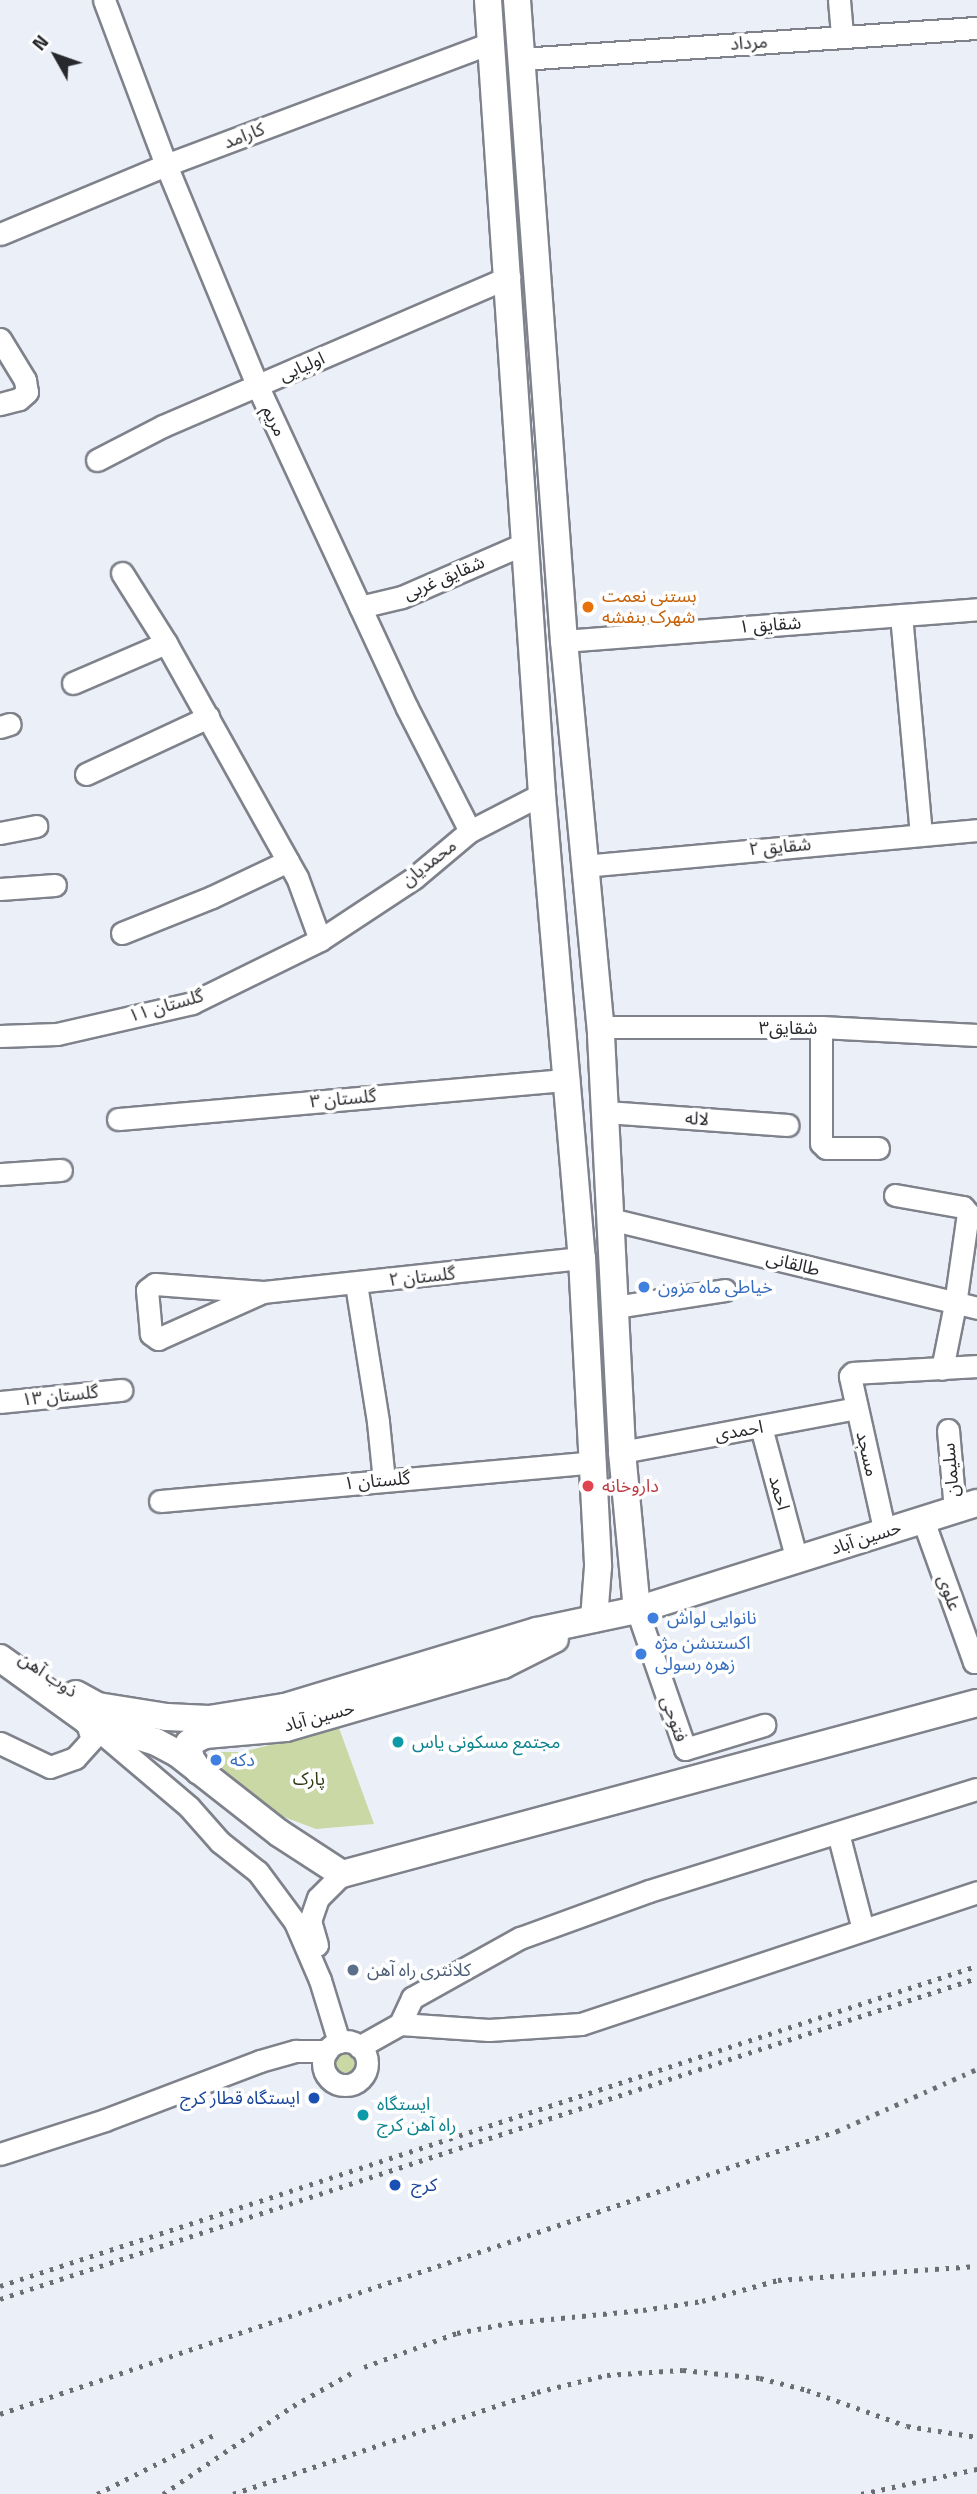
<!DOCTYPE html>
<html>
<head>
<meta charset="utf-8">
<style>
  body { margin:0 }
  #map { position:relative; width:977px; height:2494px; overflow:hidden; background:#ebeff8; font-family:"Titillium Web","Noto Sans Arabic",sans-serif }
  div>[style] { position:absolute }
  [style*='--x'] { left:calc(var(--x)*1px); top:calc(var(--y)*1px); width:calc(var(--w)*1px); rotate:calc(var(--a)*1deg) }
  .green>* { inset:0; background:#c9d8a4 }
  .round { border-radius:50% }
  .roads { filter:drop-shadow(2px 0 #7f828b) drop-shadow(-2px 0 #7f828b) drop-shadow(0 2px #7f828b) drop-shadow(0 -2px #7f828b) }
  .minor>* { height:21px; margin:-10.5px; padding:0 10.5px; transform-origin:10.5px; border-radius:10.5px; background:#fff }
  .minor>.ring { margin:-10.5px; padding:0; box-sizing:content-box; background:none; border:21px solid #fff; border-radius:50% }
  .major>* { height:26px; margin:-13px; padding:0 13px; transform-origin:13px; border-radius:13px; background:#fff }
  .rail>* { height:4.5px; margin-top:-2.25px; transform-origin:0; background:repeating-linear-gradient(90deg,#6b6d72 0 3.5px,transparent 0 10.5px) }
  .dots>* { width:19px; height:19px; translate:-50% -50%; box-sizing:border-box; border:4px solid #fff; border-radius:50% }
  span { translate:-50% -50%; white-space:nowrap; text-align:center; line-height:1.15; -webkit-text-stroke:7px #fff; paint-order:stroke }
  .street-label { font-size:18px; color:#28292d }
  .food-label { font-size:18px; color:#c56008 }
  .left { translate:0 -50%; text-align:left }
  .shop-label { font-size:18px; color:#366cbe }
  .health-label { font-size:18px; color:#be3a42 }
  .culture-label { font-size:18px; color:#0d838f }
  .park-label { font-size:18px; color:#2f390f }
  .service-label { font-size:18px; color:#4e5e75 }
  .transit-label { font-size:18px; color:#164399 }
  .right { translate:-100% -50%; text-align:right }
  .north { position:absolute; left:21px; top:21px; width:70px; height:70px; -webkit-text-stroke:5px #fff; paint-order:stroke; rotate:310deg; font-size:19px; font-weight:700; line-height:28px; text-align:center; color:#28292d }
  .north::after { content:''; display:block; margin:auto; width:24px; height:32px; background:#28292d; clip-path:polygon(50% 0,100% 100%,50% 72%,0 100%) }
</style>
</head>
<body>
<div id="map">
  <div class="green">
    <i style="clip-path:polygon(339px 1728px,374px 1824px,316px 1829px,284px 1817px,228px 1782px,216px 1752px,242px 1752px)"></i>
    <i class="round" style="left:327px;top:2046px;width:36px;height:36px"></i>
  </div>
  <div class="roads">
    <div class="minor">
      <i style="--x:104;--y:0;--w:176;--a:69.4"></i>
      <i style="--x:166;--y:165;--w:240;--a:67.5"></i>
      <i style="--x:258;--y:387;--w:354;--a:65.1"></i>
      <i style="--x:407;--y:708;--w:138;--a:62.9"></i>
      <i style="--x:839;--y:0;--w:37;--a:85"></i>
      <i style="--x:521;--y:59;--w:457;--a:-3.9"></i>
      <i style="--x:0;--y:234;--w:180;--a:-22.6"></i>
      <i style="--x:166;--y:165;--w:347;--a:-20.6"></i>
      <i style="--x:0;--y:339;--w:48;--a:58.6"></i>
      <i style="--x:25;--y:380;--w:12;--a:81"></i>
      <i style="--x:27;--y:392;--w:11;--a:139"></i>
      <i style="--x:19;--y:399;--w:20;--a:165"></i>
      <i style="--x:97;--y:460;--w:74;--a:-27.3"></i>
      <i style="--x:163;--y:426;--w:377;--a:-23.3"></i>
      <i style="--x:122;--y:573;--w:83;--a:57.8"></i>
      <i style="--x:166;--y:643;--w:268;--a:60.8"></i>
      <i style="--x:297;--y:877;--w:67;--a:69.9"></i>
      <i style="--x:360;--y:607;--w:43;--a:-13.4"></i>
      <i style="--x:402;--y:597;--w:135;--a:-23.5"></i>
      <i style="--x:901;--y:615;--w:219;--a:84.8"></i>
      <i style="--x:564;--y:641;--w:414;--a:-4.4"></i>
      <i style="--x:73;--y:683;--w:101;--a:-23.3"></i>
      <i style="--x:0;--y:727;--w:10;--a:-17"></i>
      <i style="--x:86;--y:774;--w:135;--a:-25"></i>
      <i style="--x:0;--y:833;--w:37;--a:-11"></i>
      <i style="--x:583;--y:866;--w:396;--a:-5.2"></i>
      <i style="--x:0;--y:889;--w:55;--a:-4.2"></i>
      <i style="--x:122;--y:933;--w:97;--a:-21.8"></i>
      <i style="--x:212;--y:897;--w:84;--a:-25.3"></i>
      <i style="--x:599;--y:1027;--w:222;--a:0"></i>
      <i style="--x:821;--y:1027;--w:156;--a:2.9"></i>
      <i style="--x:821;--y:1027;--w:116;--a:90"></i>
      <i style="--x:821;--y:1143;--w:7;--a:45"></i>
      <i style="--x:826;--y:1148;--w:52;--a:0"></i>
      <i style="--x:0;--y:1036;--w:57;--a:-2"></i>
      <i style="--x:57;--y:1034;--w:139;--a:-12.9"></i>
      <i style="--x:192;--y:1003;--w:143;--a:-26.2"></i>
      <i style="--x:320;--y:940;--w:113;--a:-33.4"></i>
      <i style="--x:414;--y:878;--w:73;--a:-40"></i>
      <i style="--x:470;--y:831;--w:81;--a:-27.2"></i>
      <i style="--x:606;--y:1112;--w:182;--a:4.1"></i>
      <i style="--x:118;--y:1119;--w:452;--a:-5"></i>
      <i style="--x:0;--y:1174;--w:61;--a:-3.8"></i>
      <i style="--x:895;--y:1195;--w:69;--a:10"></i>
      <i style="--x:963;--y:1207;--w:8;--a:50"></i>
      <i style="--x:968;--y:1213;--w:92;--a:98.1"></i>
      <i style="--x:955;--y:1304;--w:66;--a:101.3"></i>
      <i style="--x:610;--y:1219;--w:378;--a:13.6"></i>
      <i style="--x:356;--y:1284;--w:140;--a:80.9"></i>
      <i style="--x:378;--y:1422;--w:59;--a:84.2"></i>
      <i style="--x:263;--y:1292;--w:115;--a:155.9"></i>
      <i style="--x:158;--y:1339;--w:9;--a:-144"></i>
      <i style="--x:151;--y:1334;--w:44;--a:-95.2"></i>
      <i style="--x:147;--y:1290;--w:10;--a:-37"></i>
      <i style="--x:155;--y:1284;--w:108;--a:4.2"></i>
      <i style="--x:263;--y:1292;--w:321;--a:-6.1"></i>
      <i style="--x:615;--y:1307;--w:111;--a:-8.8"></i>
      <i style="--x:0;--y:1402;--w:122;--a:-5.7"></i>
      <i style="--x:761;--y:1427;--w:138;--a:74.9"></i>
      <i style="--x:948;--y:1430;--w:80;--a:85"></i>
      <i style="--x:622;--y:1452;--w:238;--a:-10.6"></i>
      <i style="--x:160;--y:1501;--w:436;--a:-5.1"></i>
      <i style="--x:923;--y:1520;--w:151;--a:70.2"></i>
      <i style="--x:974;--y:1662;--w:3;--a:-18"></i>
      <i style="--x:885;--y:1533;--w:161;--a:-102.6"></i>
      <i style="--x:850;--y:1376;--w:4;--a:-45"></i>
      <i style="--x:853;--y:1373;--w:124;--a:-3.2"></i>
      <i style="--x:637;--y:1610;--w:147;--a:70.9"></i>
      <i style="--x:685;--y:1749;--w:83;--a:-16.9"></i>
      <i style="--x:90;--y:1723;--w:130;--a:40.3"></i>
      <i style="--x:189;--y:1807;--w:47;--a:48.5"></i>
      <i style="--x:220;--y:1842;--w:48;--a:38.3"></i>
      <i style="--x:258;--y:1872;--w:62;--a:53.5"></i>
      <i style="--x:295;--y:1922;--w:63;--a:66.7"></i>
      <i style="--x:320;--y:1980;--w:65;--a:73"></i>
      <i style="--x:0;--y:1743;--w:55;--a:25.6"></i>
      <i style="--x:50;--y:1767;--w:27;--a:-20"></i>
      <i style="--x:75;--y:1758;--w:25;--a:-48"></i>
      <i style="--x:92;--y:1739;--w:20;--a:-108"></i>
      <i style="--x:838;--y:1833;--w:100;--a:75.5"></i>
      <i style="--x:317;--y:1945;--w:25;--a:-106"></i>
      <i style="--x:310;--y:1921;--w:24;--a:-71"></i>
      <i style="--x:318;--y:1898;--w:34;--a:-45"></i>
      <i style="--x:400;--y:2024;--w:89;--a:3.9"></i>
      <i style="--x:489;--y:2030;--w:92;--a:-3.7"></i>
      <i style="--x:581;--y:2024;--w:417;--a:-18.4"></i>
      <i class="ring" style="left:323px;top:2041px;width:23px;height:23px"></i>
      <i style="--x:359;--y:2047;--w:47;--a:-29.3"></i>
      <i style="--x:400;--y:2024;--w:29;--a:-65"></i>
      <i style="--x:412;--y:1998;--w:124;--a:-29.1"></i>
      <i style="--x:520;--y:1938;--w:137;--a:-20"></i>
      <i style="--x:649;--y:1891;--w:343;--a:-17.3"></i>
      <i style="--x:0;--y:2154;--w:110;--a:-17.9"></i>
      <i style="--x:105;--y:2120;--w:166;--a:-20.8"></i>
      <i style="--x:260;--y:2061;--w:37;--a:-16"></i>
      <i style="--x:296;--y:2051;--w:31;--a:0"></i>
    </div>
    <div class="major">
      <i style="--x:488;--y:0;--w:796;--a:86.11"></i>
      <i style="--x:542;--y:794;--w:466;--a:85.1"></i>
      <i style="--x:582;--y:1258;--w:309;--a:87"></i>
      <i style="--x:598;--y:1567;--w:52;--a:94.4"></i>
      <i style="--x:517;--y:0;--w:643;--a:85.81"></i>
      <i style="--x:564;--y:641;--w:396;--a:84.6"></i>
      <i style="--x:601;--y:1035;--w:418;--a:87.1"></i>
      <i style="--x:622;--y:1452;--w:159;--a:84.6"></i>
      <i style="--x:0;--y:1658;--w:106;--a:35.8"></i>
      <i style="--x:86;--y:1720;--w:73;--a:17.4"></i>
      <i style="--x:156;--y:1742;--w:24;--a:28"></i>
      <i style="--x:177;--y:1753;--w:130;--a:38.1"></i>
      <i style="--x:279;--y:1833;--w:75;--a:33.1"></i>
      <i style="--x:342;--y:1874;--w:658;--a:-15.07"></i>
      <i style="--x:76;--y:1694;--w:25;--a:29"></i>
      <i style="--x:98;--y:1706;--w:70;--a:9.1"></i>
      <i style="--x:167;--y:1717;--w:42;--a:2.7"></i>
      <i style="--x:209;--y:1719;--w:77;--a:-9"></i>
      <i style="--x:285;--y:1707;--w:263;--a:-16.8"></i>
      <i style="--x:537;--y:1631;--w:102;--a:-11.9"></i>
      <i style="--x:637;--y:1610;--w:356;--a:-17.5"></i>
      <i style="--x:199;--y:1771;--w:17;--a:-123"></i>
      <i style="--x:190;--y:1757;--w:14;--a:-94"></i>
      <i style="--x:189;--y:1743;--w:18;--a:-27"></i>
      <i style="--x:205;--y:1735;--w:81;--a:-4.9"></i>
      <i style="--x:286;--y:1728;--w:226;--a:-16.2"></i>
      <i style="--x:503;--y:1665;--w:58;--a:-26.6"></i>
    </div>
  </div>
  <div class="rail">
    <i style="--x:0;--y:2286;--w:1028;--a:-18.14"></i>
    <i style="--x:0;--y:2299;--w:1028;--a:-18.19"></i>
    <i style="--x:364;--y:2367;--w:99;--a:-20.1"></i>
    <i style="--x:457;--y:2333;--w:53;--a:-10.9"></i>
    <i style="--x:509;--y:2323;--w:135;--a:-5.5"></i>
    <i style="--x:643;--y:2310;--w:60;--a:-8.7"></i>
    <i style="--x:702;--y:2301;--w:79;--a:-15.4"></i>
    <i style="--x:778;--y:2280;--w:199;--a:-4"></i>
    <i style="--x:0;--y:2414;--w:884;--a:-18.68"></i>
    <i style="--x:837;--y:2131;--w:153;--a:-23.9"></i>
    <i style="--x:97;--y:2494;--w:133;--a:-26.8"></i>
    <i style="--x:163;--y:2494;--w:157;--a:-34.1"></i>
    <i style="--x:293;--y:2406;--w:69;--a:-29.5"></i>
    <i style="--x:233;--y:2494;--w:321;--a:-18.5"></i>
    <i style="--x:537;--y:2392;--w:72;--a:-13.7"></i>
    <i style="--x:607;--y:2375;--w:76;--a:-3.8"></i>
    <i style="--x:683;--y:2370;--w:77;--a:5.9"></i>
    <i style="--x:760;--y:2378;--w:49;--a:14.3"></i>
    <i style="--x:807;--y:2390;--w:106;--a:19.8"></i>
    <i style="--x:907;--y:2426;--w:71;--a:8.9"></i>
    <i style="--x:861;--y:2494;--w:119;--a:-12.2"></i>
  </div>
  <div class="dots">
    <i style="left:588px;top:607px;background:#e8710a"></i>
    <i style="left:644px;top:1287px;background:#3f7fe0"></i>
    <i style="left:588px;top:1486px;background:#e0444e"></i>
    <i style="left:653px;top:1618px;background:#3f7fe0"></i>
    <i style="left:641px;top:1654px;background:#3f7fe0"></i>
    <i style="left:398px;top:1742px;background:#0f9aa8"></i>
    <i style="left:216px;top:1760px;background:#3f7fe0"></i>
    <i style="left:353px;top:1970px;background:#5c6f8a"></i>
    <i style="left:314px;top:2098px;background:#1a4fb4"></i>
    <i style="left:363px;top:2115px;background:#0f9aa8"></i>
    <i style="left:395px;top:2185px;background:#1a4fb4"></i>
  </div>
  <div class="street-label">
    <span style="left:749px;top:43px;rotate:-4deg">مرداد</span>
    <span style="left:244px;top:136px;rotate:-21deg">کارامد</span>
    <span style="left:302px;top:367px;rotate:-24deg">اولیایی</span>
    <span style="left:274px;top:421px;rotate:64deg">مریم</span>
    <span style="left:444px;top:578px;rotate:-23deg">شقایق غربی</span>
    <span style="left:770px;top:625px;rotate:-4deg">شقایق ۱</span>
    <span style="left:780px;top:847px;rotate:-5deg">شقایق ۲</span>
    <span style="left:429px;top:863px;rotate:-38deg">محمدیان</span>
    <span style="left:166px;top:1006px;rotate:-16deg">گلستان ۱۱</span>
    <span style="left:788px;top:1028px">شقایق۳</span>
    <span style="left:343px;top:1099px;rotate:-5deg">گلستان ۳</span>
    <span style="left:697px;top:1119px;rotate:4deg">لاله</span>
    <span style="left:793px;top:1264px;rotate:14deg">طالقانی</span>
    <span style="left:422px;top:1277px;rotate:-6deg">گلستان ۲</span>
    <span style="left:60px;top:1396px;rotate:-6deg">گلستان ۱۳</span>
    <span style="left:739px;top:1431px;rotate:-10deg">احمدی</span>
    <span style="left:867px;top:1454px;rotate:77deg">مسجد</span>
    <span style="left:951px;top:1470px;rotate:-95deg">سلیمان</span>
    <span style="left:377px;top:1481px;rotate:-5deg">گلستان ۱</span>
    <span style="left:779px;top:1493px;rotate:75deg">احمد</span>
    <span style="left:866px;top:1538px;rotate:-18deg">حسین آباد</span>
    <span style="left:949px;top:1593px;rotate:71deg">علوی</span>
    <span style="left:48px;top:1675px;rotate:34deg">ذوب آهن</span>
    <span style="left:319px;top:1717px;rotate:-15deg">حسین آباد</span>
    <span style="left:674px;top:1719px;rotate:71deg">فتوحی</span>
  </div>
  <div class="food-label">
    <span class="left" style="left:602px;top:607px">بستنی نعمت<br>شهرک بنفشه</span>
  </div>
  <div class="shop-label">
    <span class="left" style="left:658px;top:1287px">خیاطی ماه مزون</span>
    <span class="left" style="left:667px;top:1618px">نانوایی لواش</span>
    <span class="left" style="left:655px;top:1654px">اکستنشن مژه<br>زهره رسولی</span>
    <span class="left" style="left:230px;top:1760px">دکه</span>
  </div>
  <div class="health-label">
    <span class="left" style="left:602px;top:1486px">داروخانه</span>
  </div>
  <div class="culture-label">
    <span class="left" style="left:412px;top:1742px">مجتمع مسکونی یاس</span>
    <span class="left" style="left:377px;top:2115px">ایستگاه<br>راه آهن کرج</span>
  </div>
  <div class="park-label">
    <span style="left:309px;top:1779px">پارک</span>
  </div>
  <div class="service-label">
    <span class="left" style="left:367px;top:1970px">کلانتری راه آهن</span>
  </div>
  <div class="transit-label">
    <span class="right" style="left:300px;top:2098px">ایستگاه قطار کرج</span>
    <span class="left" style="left:411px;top:2185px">کرج</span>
  </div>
  <div class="north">N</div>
</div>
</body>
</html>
